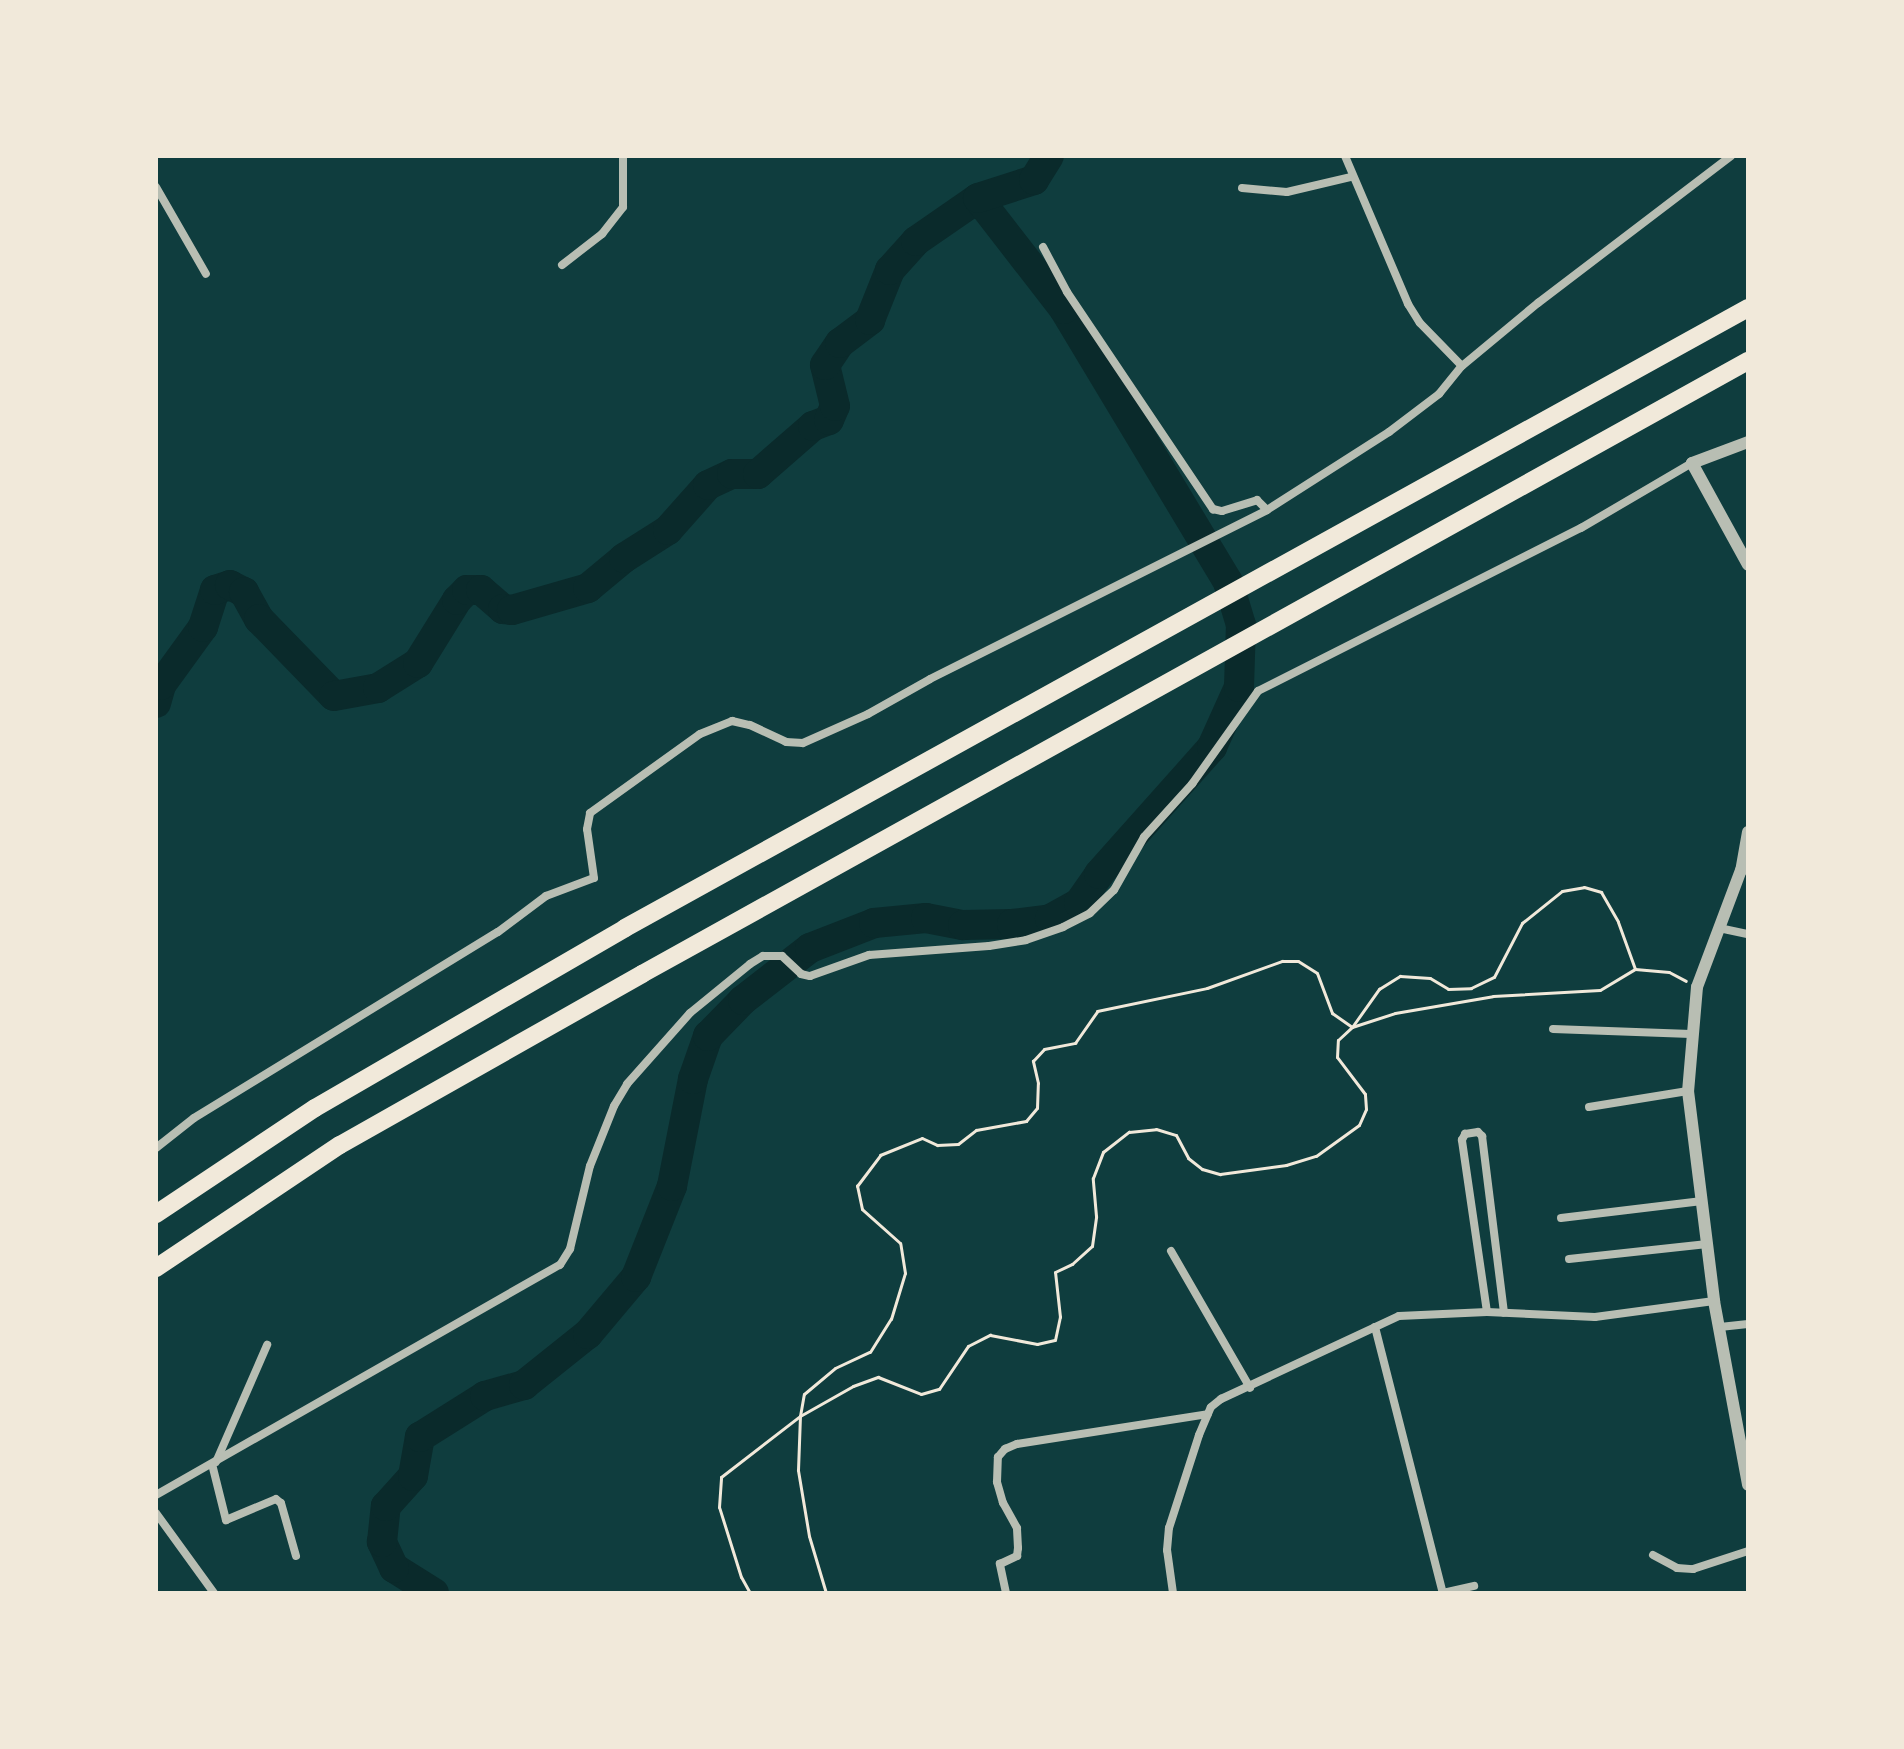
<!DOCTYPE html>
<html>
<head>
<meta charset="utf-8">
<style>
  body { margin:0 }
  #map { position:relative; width:1904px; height:1749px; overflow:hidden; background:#0f3d3e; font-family:"Archivo Narrow",sans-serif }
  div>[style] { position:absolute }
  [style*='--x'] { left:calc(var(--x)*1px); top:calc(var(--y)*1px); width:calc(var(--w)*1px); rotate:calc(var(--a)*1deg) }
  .river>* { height:30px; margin:-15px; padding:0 15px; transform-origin:15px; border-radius:15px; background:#0a2a2b }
  .path>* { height:3px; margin:-1.5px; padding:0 1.5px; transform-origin:1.5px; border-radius:1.5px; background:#f1e9da }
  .minor>* { height:8px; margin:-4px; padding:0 4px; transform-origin:4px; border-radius:4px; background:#b8beb3 }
  .tertiary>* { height:12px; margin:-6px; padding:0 6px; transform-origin:6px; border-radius:6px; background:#b8beb3 }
  .motorway>* { height:18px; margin:-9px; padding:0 9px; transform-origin:9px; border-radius:9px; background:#f1e9da }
  span { translate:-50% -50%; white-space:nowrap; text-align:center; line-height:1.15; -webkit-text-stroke:8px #f1e9da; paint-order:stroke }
  .frame { position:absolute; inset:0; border:158px solid #f1e9da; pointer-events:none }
</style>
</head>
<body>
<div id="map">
  <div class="river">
    <i style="--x:156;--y:703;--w:19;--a:-74"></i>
    <i style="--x:161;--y:685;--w:72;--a:-54.1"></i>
    <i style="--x:203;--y:627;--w:39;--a:-72"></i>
    <i style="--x:215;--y:590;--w:16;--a:-18"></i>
    <i style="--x:230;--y:585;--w:16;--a:27"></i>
    <i style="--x:244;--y:592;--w:31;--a:61"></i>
    <i style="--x:259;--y:619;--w:107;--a:45.8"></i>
    <i style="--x:334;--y:696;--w:45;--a:-10.3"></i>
    <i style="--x:378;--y:688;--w:47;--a:-32"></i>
    <i style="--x:418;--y:663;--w:74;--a:-58.2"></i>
    <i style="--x:457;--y:600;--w:14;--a:-45"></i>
    <i style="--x:467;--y:590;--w:14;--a:0"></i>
    <i style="--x:481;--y:590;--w:29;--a:41"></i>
    <i style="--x:503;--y:609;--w:9;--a:6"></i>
    <i style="--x:512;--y:610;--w:79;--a:-16.1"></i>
    <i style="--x:588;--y:588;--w:47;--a:-39.8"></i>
    <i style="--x:624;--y:558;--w:52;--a:-32.5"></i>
    <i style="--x:668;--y:530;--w:60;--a:-48.4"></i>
    <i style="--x:708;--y:485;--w:26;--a:-25"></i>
    <i style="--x:732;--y:474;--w:26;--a:0"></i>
    <i style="--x:758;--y:474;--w:73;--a:-41.1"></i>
    <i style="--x:813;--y:426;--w:17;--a:-21"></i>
    <i style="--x:829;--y:420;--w:15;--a:-67"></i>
    <i style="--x:835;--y:406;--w:42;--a:-103.7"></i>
    <i style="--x:825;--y:365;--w:27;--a:-56"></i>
    <i style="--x:840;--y:343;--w:38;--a:-37"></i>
    <i style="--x:870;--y:320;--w:54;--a:-68.2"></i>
    <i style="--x:890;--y:270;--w:39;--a:-48"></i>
    <i style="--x:916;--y:241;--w:75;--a:-34.7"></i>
    <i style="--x:434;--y:1593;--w:47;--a:-148"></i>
    <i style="--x:394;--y:1568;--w:29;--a:-115"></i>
    <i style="--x:382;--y:1542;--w:36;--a:-84"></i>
    <i style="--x:386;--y:1506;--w:40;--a:-48"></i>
    <i style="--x:413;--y:1476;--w:40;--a:-80"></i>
    <i style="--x:420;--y:1437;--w:77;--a:-32.2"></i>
    <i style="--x:485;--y:1396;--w:41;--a:-15.8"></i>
    <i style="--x:524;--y:1385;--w:82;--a:-38.6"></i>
    <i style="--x:588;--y:1334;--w:75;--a:-49.9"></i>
    <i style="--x:636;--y:1277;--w:98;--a:-68.4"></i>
    <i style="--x:672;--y:1186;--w:109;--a:-78.9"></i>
    <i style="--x:693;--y:1079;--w:46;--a:-70.8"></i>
    <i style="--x:708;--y:1036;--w:50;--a:-45.8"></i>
    <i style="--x:743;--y:1000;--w:85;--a:-37.8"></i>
    <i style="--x:810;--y:948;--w:69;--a:-21.3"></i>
    <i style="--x:874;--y:923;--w:52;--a:-5.5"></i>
    <i style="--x:926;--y:918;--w:38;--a:11"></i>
    <i style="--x:963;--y:925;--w:49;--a:-1.2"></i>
    <i style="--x:1012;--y:924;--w:38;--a:-7"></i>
    <i style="--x:1050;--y:919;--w:33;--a:-29"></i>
    <i style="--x:1079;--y:903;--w:35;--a:-55"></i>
    <i style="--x:1099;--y:874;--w:170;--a:-48.3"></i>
    <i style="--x:1212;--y:747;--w:66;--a:-65.8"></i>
    <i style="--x:1239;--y:687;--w:62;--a:-88.2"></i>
    <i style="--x:1241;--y:625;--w:45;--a:-106.8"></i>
    <i style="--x:1228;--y:582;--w:318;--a:-121"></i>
    <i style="--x:1064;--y:309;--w:140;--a:-127.8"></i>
    <i style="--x:978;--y:198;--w:59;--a:-17.8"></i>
    <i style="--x:1034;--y:180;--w:28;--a:-58"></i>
  </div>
  <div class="path">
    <i style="--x:750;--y:1593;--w:18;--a:-119"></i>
    <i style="--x:741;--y:1577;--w:73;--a:-107.4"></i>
    <i style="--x:719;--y:1507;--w:30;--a:-86"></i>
    <i style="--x:721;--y:1477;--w:100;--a:-37.7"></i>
    <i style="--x:800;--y:1416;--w:61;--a:-29.5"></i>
    <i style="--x:853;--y:1386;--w:27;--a:-20"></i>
    <i style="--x:878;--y:1377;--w:46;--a:21.6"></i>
    <i style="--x:921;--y:1394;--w:19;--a:-16"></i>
    <i style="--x:939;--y:1389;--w:52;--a:-56"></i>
    <i style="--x:968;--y:1346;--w:25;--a:-27"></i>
    <i style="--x:990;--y:1335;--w:48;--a:10.8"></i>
    <i style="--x:1037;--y:1344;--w:18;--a:-13"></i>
    <i style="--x:1055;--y:1340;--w:24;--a:-78"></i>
    <i style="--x:1060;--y:1317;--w:45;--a:-96.3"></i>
    <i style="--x:1055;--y:1272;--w:19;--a:-25"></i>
    <i style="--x:1072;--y:1264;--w:27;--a:-42"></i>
    <i style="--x:1092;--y:1246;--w:30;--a:-82"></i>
    <i style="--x:1096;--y:1216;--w:38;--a:-95"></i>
    <i style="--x:1093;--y:1178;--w:28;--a:-69"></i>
    <i style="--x:1103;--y:1152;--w:33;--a:-38"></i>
    <i style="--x:1129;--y:1132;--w:27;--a:-6"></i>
    <i style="--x:1156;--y:1129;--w:21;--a:17"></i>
    <i style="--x:1176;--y:1135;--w:26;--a:62"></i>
    <i style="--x:1188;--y:1158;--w:18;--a:38"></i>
    <i style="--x:1202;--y:1169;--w:19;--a:16"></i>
    <i style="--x:1220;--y:1174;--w:67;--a:-7.8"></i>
    <i style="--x:1286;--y:1165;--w:31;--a:-17"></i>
    <i style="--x:1316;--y:1156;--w:53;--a:-35.8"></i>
    <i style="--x:1359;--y:1125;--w:17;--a:-66"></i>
    <i style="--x:1366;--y:1109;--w:15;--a:-94"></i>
    <i style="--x:1365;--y:1094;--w:46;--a:-127.1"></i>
    <i style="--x:1337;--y:1057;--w:17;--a:-87"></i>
    <i style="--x:1338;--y:1040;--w:19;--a:-43"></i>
    <i style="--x:1352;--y:1027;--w:45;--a:-18"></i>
    <i style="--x:1395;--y:1013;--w:99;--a:-9.8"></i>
    <i style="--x:1493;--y:996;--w:107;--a:-3.2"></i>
    <i style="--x:1600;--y:990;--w:41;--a:-31"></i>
    <i style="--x:1635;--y:969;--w:34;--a:5"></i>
    <i style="--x:1669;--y:972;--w:19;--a:28"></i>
    <i style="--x:826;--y:1593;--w:59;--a:-106.6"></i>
    <i style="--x:809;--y:1536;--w:67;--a:-99.5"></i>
    <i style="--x:798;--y:1470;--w:54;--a:-87.9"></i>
    <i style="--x:800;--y:1416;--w:22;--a:-80"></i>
    <i style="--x:804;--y:1394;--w:40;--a:-40"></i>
    <i style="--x:835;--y:1368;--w:38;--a:-25"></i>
    <i style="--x:870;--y:1352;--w:39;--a:-58"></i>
    <i style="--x:891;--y:1319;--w:48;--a:-73.1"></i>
    <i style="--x:905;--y:1273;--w:30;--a:-99"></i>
    <i style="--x:900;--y:1243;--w:51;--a:-138.2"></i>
    <i style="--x:862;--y:1209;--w:24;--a:-102"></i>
    <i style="--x:857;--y:1186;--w:39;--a:-53"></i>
    <i style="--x:880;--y:1155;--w:45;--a:-22"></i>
    <i style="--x:922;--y:1138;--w:17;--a:25"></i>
    <i style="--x:937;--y:1145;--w:21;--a:-3"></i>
    <i style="--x:958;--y:1144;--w:23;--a:-38"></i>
    <i style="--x:976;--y:1130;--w:51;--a:-10.2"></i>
    <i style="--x:1026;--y:1121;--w:17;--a:-50"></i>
    <i style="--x:1037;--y:1108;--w:25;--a:-88"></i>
    <i style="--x:1038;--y:1083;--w:23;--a:-103"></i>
    <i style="--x:1033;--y:1061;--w:16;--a:-47"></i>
    <i style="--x:1044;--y:1049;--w:32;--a:-11"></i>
    <i style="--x:1075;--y:1043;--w:39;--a:-55"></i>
    <i style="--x:1097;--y:1011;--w:112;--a:-11.8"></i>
    <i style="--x:1207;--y:988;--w:80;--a:-19.8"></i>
    <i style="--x:1282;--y:961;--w:16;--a:0"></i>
    <i style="--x:1298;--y:961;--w:22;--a:32"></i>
    <i style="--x:1317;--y:973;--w:43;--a:69.4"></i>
    <i style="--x:1332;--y:1013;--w:24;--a:35"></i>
    <i style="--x:1352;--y:1027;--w:47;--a:-54.6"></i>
    <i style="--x:1379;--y:989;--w:25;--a:-32"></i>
    <i style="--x:1400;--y:976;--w:30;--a:4"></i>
    <i style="--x:1430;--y:978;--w:21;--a:31"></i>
    <i style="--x:1448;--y:989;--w:23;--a:-2"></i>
    <i style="--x:1471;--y:988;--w:25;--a:-26"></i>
    <i style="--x:1494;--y:977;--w:61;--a:-62.6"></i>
    <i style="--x:1522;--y:923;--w:51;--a:-38.7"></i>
    <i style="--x:1562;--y:891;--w:22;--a:-10"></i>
    <i style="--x:1584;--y:887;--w:18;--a:16"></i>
    <i style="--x:1601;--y:892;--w:34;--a:60"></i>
    <i style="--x:1618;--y:922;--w:50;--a:70.1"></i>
  </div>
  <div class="minor">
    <i style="--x:1345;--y:156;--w:161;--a:66.9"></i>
    <i style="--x:1408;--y:304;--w:22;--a:58"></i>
    <i style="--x:1420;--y:323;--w:60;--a:45.7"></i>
    <i style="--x:156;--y:187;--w:100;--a:60.1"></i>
    <i style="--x:1242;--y:188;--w:45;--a:5.1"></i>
    <i style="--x:1287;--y:192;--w:66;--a:-13.2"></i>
    <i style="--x:1043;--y:247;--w:51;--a:61.9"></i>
    <i style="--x:1067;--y:292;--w:262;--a:56.1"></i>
    <i style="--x:1213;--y:509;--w:9;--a:13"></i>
    <i style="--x:1222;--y:511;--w:37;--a:-17"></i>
    <i style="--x:1257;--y:500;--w:14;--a:45"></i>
    <i style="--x:562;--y:265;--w:51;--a:-37.8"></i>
    <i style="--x:602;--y:234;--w:34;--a:-52"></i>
    <i style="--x:623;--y:207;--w:51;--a:-90"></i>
    <i style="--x:1719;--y:928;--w:30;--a:12"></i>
    <i style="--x:1553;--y:1029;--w:138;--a:2.1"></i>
    <i style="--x:1589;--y:1107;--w:100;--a:-9.2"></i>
    <i style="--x:156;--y:1148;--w:48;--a:-38.3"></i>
    <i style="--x:194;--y:1118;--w:356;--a:-31.5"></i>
    <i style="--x:498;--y:932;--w:60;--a:-36.9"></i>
    <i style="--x:546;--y:896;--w:51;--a:-20.6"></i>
    <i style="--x:594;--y:878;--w:49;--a:-98.1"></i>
    <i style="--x:587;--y:829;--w:16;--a:-79"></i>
    <i style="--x:590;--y:813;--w:135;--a:-35.7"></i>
    <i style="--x:700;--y:734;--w:35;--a:-22"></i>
    <i style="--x:732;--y:721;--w:18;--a:13"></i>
    <i style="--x:750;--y:725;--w:40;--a:25"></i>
    <i style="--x:786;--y:742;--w:17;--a:3"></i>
    <i style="--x:803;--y:743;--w:71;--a:-24"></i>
    <i style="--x:868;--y:714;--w:71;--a:-29.4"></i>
    <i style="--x:930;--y:679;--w:377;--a:-26.6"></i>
    <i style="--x:1267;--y:510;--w:145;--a:-32.6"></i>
    <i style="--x:1389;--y:432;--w:63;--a:-37.2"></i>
    <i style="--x:1439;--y:394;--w:36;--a:-51"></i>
    <i style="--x:1462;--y:366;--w:99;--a:-39.7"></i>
    <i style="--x:1538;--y:303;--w:243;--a:-37.3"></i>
    <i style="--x:1561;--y:1218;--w:142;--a:-6.9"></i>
    <i style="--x:1171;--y:1251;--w:158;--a:60"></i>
    <i style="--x:1569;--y:1259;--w:139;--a:-6.2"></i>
    <i style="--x:1487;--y:1312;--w:174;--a:-98.3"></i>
    <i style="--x:1462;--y:1140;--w:7;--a:-63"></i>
    <i style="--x:1465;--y:1134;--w:13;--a:-9"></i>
    <i style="--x:1478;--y:1132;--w:6;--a:45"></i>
    <i style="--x:1482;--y:1136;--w:178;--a:82.9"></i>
    <i style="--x:1375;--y:1327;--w:275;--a:75.7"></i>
    <i style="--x:1720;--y:1327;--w:28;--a:-6"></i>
    <i style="--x:216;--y:1462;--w:128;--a:-66.4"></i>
    <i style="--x:212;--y:1464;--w:58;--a:76"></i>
    <i style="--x:226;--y:1520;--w:54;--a:-22.8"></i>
    <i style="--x:276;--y:1499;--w:6;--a:39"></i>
    <i style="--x:281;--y:1503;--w:55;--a:74.2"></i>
    <i style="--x:156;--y:1495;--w:465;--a:-29.7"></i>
    <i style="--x:560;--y:1265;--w:19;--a:-58"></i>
    <i style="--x:570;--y:1249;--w:85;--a:-76.5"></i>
    <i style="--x:590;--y:1166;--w:65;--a:-68.2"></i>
    <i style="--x:614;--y:1106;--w:26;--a:-59"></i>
    <i style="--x:627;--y:1084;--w:95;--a:-48.4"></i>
    <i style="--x:690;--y:1013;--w:77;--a:-39.2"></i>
    <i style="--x:750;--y:964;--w:15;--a:-32"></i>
    <i style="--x:763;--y:956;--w:19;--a:0"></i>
    <i style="--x:782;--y:956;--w:26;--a:43"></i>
    <i style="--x:801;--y:974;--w:9;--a:13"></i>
    <i style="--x:810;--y:976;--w:63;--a:-19.6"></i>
    <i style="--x:869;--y:955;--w:120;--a:-4.3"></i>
    <i style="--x:989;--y:946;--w:37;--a:-9"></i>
    <i style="--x:1026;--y:940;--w:39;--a:-19"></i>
    <i style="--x:1063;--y:927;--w:30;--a:-27"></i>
    <i style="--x:1090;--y:913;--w:33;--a:-44"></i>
    <i style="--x:1114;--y:890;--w:61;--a:-60.5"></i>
    <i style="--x:1144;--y:837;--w:72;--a:-47.8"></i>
    <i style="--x:1192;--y:784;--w:114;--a:-54.6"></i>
    <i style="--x:1258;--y:691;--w:362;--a:-26.8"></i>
    <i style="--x:1581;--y:528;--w:129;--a:-30.4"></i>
    <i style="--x:156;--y:1513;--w:99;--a:54.1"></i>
    <i style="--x:1653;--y:1555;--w:27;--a:28"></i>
    <i style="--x:1677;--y:1568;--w:16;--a:4"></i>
    <i style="--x:1693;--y:1569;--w:58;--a:-18.1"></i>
    <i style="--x:1006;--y:1593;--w:30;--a:-102"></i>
    <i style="--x:1000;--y:1564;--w:19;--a:-25"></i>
    <i style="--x:1017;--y:1556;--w:8;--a:-83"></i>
    <i style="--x:1018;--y:1548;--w:20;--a:-93"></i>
    <i style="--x:1017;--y:1528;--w:29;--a:-119"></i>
    <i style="--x:1003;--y:1503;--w:22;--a:-106"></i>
    <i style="--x:997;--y:1482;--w:25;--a:-88"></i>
    <i style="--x:998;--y:1457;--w:11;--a:-49"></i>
    <i style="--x:1005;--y:1449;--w:13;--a:-23"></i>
    <i style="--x:1017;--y:1444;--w:193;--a:-8.9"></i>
    <i style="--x:1173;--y:1593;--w:43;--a:-97.9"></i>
    <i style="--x:1167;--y:1550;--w:22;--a:-85"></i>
    <i style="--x:1169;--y:1528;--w:98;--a:-72.1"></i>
    <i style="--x:1199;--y:1435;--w:30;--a:-67"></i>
    <i style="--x:1211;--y:1407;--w:13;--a:-39"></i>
    <i style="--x:1221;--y:1399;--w:196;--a:-25"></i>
    <i style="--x:1399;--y:1316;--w:88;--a:-2.6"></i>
    <i style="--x:1487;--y:1312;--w:108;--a:2.7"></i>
    <i style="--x:1595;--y:1317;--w:120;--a:-7.7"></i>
    <i style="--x:1443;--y:1593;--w:32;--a:-13"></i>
  </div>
  <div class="tertiary">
    <i style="--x:1748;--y:442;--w:60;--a:159.4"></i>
    <i style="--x:1692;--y:463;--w:116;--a:61.2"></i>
    <i style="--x:1748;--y:832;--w:39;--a:100"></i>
    <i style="--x:1741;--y:870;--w:125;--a:110.6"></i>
    <i style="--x:1697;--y:987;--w:104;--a:94.9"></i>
    <i style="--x:1688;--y:1091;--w:212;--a:82.9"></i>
    <i style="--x:1714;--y:1301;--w:187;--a:79.5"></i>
  </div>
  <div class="motorway">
    <i style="--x:156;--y:1214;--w:191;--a:-33.7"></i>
    <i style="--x:315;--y:1108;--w:358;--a:-30.1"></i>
    <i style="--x:625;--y:928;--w:1283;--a:-28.9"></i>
    <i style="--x:156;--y:1268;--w:221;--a:-33.8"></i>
    <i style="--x:340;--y:1145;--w:347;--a:-29.5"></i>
    <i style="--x:642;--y:974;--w:1265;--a:-29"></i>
  </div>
  <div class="frame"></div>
</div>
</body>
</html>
